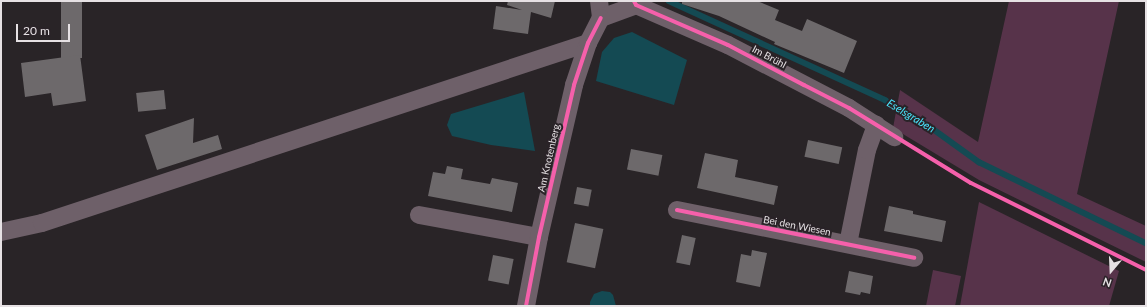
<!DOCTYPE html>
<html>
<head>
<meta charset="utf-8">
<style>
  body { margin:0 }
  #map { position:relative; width:1147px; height:307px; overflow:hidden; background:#292427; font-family:Lato,sans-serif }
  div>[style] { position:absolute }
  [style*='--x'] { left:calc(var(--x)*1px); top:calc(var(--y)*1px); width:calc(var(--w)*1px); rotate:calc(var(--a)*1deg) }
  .green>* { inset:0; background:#57334a }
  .water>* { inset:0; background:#144a53 }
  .stream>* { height:5.5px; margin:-2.75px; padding:0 2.75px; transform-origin:2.75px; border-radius:2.75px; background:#144a53 }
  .building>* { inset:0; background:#6d696b; transform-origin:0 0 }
  .minor>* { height:18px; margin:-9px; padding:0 9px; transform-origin:9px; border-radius:9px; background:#6e6069 }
  .cycleway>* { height:4px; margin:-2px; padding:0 2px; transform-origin:2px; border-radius:2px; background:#f560ab }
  span { translate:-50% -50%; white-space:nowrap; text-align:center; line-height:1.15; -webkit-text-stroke:4px #2a2328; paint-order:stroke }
  .street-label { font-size:10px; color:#e6e1e4 }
  .water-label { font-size:11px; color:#49e6fd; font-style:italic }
  .frame { position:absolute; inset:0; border:2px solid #e6e1e4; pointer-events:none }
  .north { position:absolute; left:1091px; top:251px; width:40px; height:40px; -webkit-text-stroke:3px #2a2328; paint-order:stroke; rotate:199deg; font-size:11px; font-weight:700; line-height:16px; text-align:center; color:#e6e1e4 }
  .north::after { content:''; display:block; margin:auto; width:14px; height:18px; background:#e6e1e4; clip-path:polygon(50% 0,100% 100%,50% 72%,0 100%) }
  .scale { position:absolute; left:16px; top:24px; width:54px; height:18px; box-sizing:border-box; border:2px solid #e6e1e4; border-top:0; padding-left:5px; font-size:12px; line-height:14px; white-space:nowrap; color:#e6e1e4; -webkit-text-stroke:3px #2a2328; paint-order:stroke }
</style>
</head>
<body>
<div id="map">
  <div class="green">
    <i style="clip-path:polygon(1009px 1px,1119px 1px,1077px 194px,1146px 226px,1146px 262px,979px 180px,893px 128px,900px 90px,978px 142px)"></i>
    <i style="clip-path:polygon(979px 202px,1119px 271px,1109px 306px,960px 306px)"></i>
    <i style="clip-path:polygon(933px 270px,961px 276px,955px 306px,926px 306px)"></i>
  </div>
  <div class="water">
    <i style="clip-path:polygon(632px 32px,687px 60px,674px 105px,596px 81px,602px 52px,614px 38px)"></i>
    <i style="clip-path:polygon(524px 92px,535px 151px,491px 145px,452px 136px,447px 125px,451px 114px)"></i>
    <i style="clip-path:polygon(602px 291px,610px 292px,613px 295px,616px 306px,590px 306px,590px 302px,594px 294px)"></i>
  </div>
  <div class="stream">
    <i style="--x:669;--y:1;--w:238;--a:24.6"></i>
    <i style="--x:885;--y:100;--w:51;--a:30.6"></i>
    <i style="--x:929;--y:126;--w:62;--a:35.8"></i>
    <i style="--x:979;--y:162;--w:186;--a:25.9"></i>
  </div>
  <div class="building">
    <i style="left:61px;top:1px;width:21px;height:57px"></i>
    <i style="clip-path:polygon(508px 1px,555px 1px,551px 18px,531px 12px,528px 34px,493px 29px,496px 6px,522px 10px,507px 5px)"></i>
    <i style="clip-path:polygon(682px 1px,757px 1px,779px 10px,775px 20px,802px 31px,807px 19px,857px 41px,844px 73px,774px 44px,775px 42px,719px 16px,682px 4px)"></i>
    <i style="clip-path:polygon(80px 55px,86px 101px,53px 106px,51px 93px,25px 97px,21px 63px)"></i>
    <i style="left:164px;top:90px;width:19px;height:28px;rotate:84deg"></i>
    <i style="clip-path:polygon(194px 118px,193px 143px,218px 135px,222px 149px,157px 170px,145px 135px)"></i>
    <i style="left:808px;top:140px;width:35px;height:17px;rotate:12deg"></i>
    <i style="left:631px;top:149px;width:32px;height:21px;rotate:11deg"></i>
    <i style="clip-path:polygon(705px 153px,738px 160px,735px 177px,778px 186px,774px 205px,697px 188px)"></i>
    <i style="clip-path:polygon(447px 166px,463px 169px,461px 179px,490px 184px,492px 178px,518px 183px,512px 212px,428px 196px,433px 172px,445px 174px)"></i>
    <i style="left:577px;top:187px;width:15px;height:17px;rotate:11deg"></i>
    <i style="clip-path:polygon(889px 206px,913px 211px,913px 214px,946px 221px,942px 242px,884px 231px)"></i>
    <i style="left:575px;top:223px;width:29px;height:40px;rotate:12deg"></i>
    <i style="left:682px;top:235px;width:14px;height:28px;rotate:12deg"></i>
    <i style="clip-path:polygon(752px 250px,767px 253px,760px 287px,736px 282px,741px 254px,751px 256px)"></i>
    <i style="left:493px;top:255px;width:21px;height:26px;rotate:11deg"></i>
    <i style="clip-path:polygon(849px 271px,873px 276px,870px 294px,861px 292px,860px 295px,845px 292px)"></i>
  </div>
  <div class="minor">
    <i style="--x:599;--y:1;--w:17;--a:83"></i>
    <i style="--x:634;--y:1;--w:4;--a:63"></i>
    <i style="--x:636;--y:5;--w:100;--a:23.5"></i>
    <i style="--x:728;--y:45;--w:136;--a:27.5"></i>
    <i style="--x:849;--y:108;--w:54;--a:32.8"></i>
    <i style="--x:601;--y:18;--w:37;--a:-20"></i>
    <i style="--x:677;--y:210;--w:242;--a:11.4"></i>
    <i style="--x:419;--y:215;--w:122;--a:10.4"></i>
    <i style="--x:1;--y:232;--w:42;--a:-12.4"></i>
    <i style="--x:42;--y:223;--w:575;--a:-18.25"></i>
    <i style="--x:848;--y:244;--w:96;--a:-78.6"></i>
    <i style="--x:867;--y:150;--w:27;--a:-70"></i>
    <i style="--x:526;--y:306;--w:70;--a:-79.3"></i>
    <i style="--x:539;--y:237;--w:156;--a:-77"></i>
    <i style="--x:574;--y:85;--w:44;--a:-71.6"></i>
    <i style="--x:588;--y:43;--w:28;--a:-63"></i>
  </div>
  <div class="cycleway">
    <i style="--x:634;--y:1;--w:4;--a:63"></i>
    <i style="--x:636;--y:5;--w:100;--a:23.5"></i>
    <i style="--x:728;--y:45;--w:86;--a:27.8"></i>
    <i style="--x:804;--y:85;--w:51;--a:27.1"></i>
    <i style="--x:849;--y:108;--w:143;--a:31.6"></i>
    <i style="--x:971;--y:183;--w:195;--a:26.4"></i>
    <i style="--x:677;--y:210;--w:242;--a:11.4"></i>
    <i style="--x:526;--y:306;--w:70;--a:-79.3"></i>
    <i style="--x:539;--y:237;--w:156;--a:-77"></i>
    <i style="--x:574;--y:85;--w:44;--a:-71.6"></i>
    <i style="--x:588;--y:43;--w:28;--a:-63"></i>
  </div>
  <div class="street-label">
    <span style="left:769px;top:57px;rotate:28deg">Im Brühl</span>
    <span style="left:549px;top:158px;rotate:-77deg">Am Knotenberg</span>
    <span style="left:797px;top:226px;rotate:11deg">Bei den Wiesen</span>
  </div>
  <div class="water-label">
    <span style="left:911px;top:116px;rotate:31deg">Eselsgraben</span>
  </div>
  <div class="frame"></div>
  <div class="north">N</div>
  <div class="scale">20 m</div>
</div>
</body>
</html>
